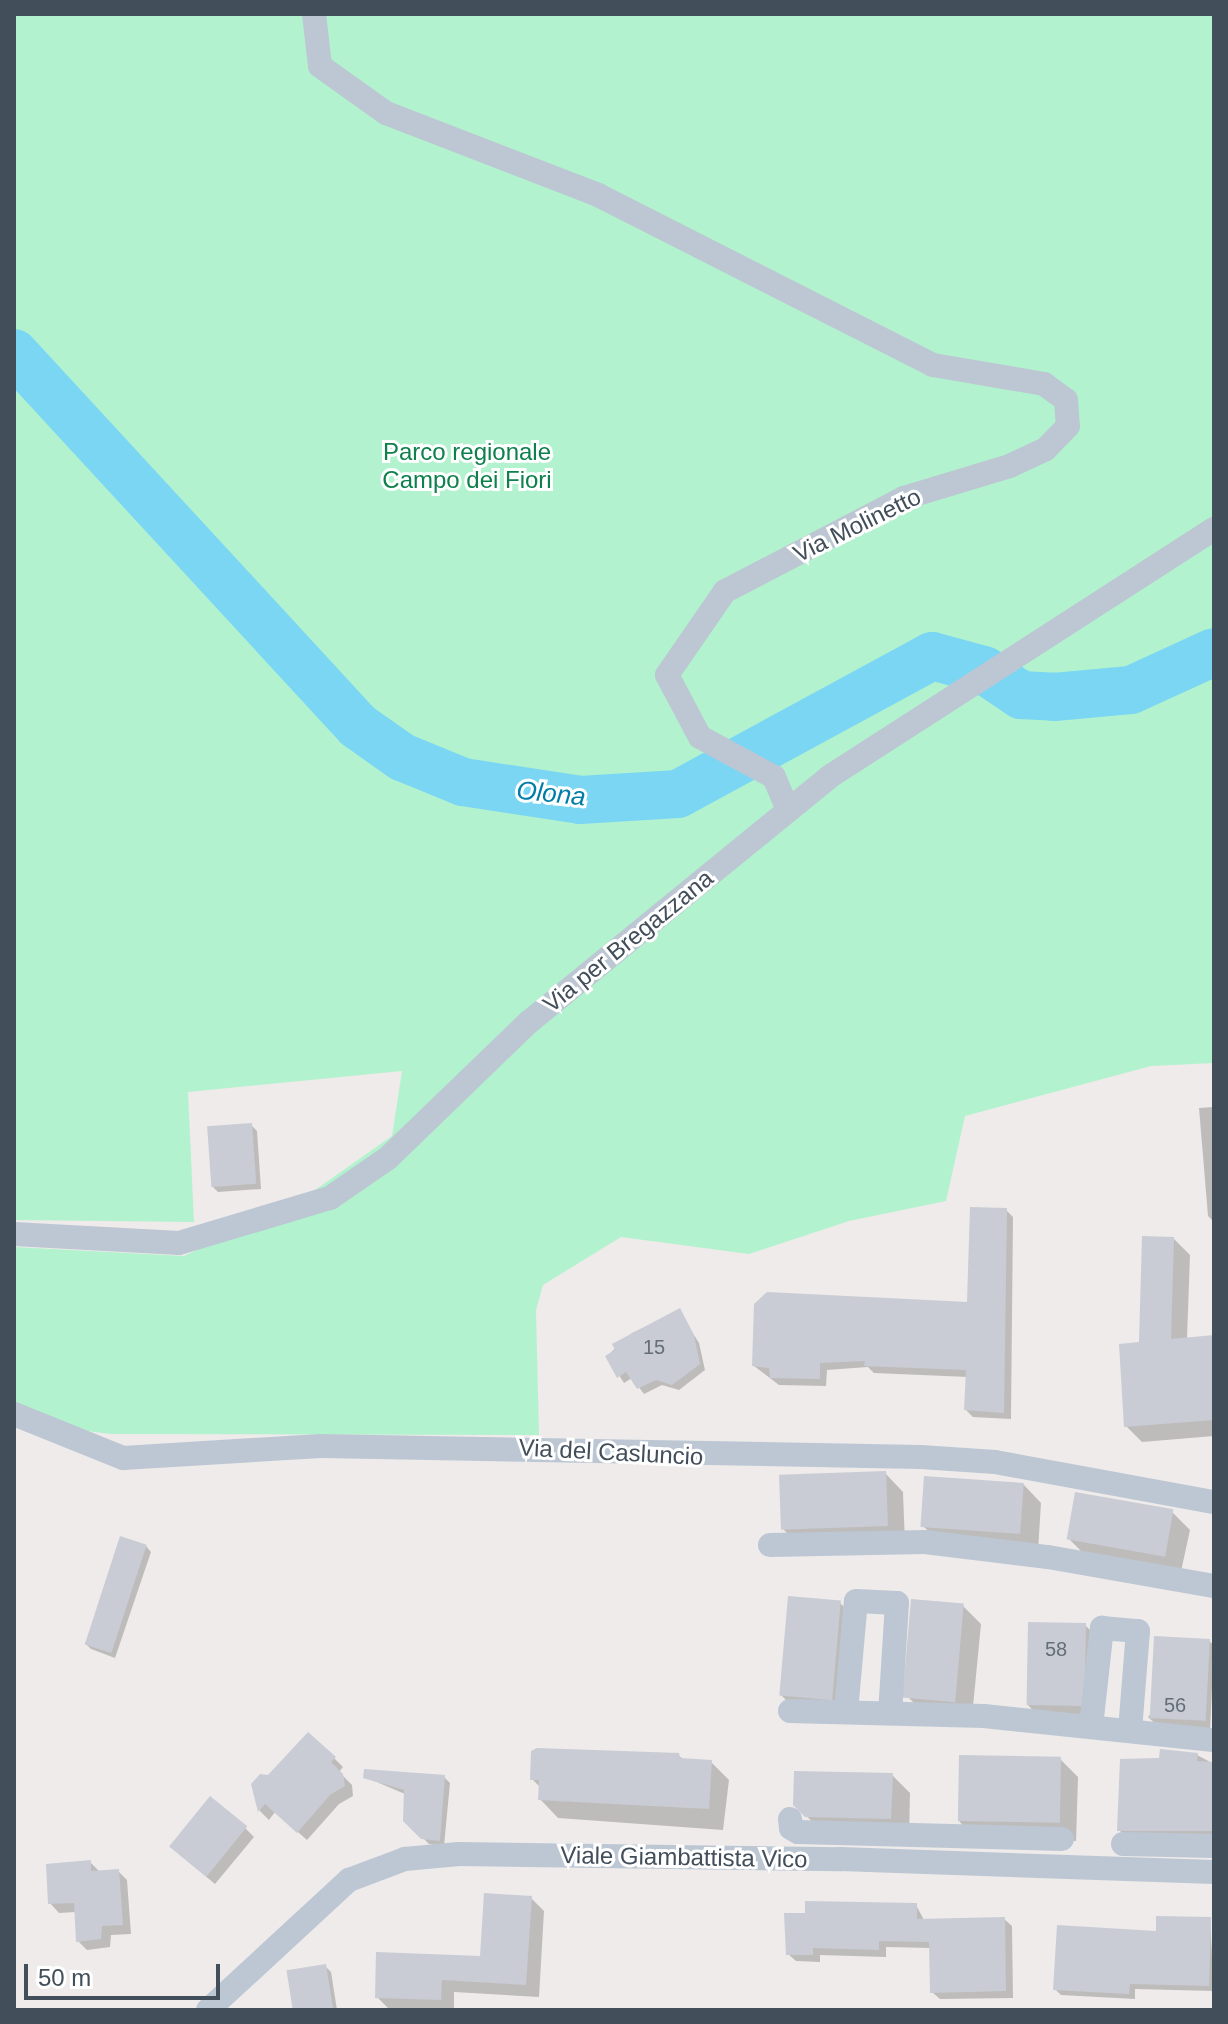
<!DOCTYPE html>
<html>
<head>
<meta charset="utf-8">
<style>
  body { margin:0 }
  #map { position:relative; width:1228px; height:2024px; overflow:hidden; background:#eeebea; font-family:Arial,sans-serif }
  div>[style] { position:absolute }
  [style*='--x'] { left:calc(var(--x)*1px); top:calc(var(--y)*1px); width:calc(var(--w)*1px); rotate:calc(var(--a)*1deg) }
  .green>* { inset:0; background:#b3f2ce }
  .shadow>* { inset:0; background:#0003 }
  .river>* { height:48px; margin:-24px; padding:0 24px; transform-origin:24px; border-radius:24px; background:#7bd6f4 }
  .building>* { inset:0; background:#c9ccd4; transform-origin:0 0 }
  .minor>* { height:24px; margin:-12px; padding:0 12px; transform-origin:12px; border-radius:12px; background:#bcc7d3 }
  span { translate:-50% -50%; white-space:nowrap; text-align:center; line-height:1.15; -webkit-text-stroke:6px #fff; paint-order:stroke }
  .number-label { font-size:20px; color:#646e78 }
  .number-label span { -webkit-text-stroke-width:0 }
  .park-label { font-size:24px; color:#0d804b }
  .street-label { font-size:24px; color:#424e5a }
  .water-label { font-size:26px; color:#017da7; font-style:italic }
  .frame { position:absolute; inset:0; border:16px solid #424e5a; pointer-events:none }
  .scale { position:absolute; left:24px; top:1964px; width:196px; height:36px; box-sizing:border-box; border:4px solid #424e5a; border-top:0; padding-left:10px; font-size:24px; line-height:28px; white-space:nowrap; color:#424e5a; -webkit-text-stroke:6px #fff; paint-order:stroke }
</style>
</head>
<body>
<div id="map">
  <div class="green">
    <i style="clip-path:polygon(14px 14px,1214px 14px,1214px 1063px,1151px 1066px,965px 1116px,946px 1201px,849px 1221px,749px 1254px,621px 1237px,543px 1285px,536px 1310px,539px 1435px,111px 1434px,14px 1422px,14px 1247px,184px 1256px,298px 1202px,392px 1136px,402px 1071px,188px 1092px,194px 1222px,14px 1220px)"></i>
  </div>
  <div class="shadow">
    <i style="clip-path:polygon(1214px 1107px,1214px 1222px,1208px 1216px,1199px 1108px)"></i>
    <i style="clip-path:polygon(251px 1125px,257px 1131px,261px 1189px,218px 1192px,212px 1186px)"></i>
    <i style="clip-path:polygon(1006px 1210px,1013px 1217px,1011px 1419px,973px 1417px,966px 1410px,968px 1377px,874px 1373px,868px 1367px,827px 1370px,826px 1386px,779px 1385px,754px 1366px,969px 1304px)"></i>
    <i style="clip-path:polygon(1174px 1239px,1190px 1255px,1187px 1339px,1214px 1337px,1214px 1436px,1142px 1442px,1126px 1426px,1140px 1344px)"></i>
    <i style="clip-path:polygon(679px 1311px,699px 1343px,705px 1370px,679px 1390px,662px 1385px,644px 1394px,632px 1378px,624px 1383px,607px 1356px,632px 1333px)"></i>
    <i style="clip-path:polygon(885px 1473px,903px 1492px,905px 1544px,801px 1547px,783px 1529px)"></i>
    <i style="clip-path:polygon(1023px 1484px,1041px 1503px,1038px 1551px,942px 1544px,923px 1526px)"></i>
    <i style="clip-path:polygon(1172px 1512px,1190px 1530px,1180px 1576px,1086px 1556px,1068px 1538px)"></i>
    <i style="clip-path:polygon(146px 1546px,151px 1552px,115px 1658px,91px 1649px,85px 1643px)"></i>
    <i style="clip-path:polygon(840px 1603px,858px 1621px,849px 1714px,798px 1712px,780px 1694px)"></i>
    <i style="clip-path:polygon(963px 1606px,981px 1624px,972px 1717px,926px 1715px,908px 1697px)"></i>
    <i style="clip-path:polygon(1085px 1625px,1103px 1643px,1095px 1728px,1045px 1723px,1027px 1704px)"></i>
    <i style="clip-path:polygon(1209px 1641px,1214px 1645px,1210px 1732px,1158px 1726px,1148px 1717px)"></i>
    <i style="clip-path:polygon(678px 1755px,684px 1760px,711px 1762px,729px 1780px,723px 1830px,558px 1818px,540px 1799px,540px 1787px,532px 1779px)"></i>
    <i style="clip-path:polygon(1197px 1755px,1214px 1764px,1214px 1849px,1137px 1848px,1119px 1830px)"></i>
    <i style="clip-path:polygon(334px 1758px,343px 1767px,339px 1772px,352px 1785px,353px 1796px,339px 1804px,307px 1840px,275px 1812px,269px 1820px,260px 1811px,253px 1785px)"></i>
    <i style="clip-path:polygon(1060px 1759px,1078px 1777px,1076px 1841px,976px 1839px,958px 1820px)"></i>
    <i style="clip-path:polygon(892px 1775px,910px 1793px,909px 1837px,825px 1835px,795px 1804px)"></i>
    <i style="clip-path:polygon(365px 1777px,444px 1777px,450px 1783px,444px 1846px,429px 1844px,405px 1820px,405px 1794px)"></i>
    <i style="clip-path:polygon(245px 1828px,254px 1837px,215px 1884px,180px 1855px)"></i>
    <i style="clip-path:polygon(90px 1862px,100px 1872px,118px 1871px,127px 1880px,131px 1934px,111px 1935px,110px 1947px,87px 1950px,78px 1941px,76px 1912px,59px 1913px,50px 1903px)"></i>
    <i style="clip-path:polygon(531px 1898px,544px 1911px,539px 1997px,454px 1992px,454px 2010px,390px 2010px,377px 1997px,482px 1958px)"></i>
    <i style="clip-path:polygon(916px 1905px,924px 1920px,1004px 1919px,1012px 1926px,1013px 1998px,940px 1999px,932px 1992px,931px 1948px,886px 1947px,886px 1957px,820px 1955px,820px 1962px,796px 1961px,788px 1954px)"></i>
    <i style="clip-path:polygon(1210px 1919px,1214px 1991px,1135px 1989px,1135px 1999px,1061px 1995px,1055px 1989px,1158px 1933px)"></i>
    <i style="clip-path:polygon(325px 1966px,331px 1972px,337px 2010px,294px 2010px)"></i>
  </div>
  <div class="river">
    <i style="--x:14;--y:353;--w:507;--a:47.32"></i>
    <i style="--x:358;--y:726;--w:54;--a:35.2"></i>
    <i style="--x:402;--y:757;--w:66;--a:22.3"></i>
    <i style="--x:463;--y:782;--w:118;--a:8.7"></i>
    <i style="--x:580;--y:800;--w:98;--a:-3.5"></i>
    <i style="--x:678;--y:794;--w:289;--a:-28.5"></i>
    <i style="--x:932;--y:656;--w:54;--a:15.1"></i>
    <i style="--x:984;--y:670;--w:45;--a:34"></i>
    <i style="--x:1021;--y:695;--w:33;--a:3"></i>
    <i style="--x:1054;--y:697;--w:77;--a:-5.2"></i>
    <i style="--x:1131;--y:690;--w:91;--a:-24.6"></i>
  </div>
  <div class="building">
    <i style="left:252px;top:1123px;width:61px;height:45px;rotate:86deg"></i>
    <i style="clip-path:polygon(970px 1207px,1007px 1208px,1004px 1413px,964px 1410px,966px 1370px,864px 1366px,865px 1361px,820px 1363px,820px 1379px,770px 1378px,769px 1368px,752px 1366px,754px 1304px,767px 1292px,967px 1302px)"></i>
    <i style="clip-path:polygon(1142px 1236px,1174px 1237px,1171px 1339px,1214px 1335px,1214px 1420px,1124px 1427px,1119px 1344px,1139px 1342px)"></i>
    <i style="clip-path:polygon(680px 1308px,694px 1335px,700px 1364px,672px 1385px,656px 1380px,637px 1389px,626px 1372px,617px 1378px,605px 1356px,615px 1350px,612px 1344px)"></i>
    <i style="left:886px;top:1471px;width:55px;height:107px;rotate:88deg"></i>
    <i style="left:924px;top:1476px;width:100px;height:51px;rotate:4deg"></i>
    <i style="left:1075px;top:1492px;width:100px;height:48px;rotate:10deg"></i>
    <i style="left:120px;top:1536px;width:28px;height:114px;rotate:18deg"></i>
    <i style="left:788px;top:1596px;width:53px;height:100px;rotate:5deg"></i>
    <i style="left:911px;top:1599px;width:53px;height:99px;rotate:5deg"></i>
    <i style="left:1028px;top:1622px;width:58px;height:83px;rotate:1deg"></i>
    <i style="left:1154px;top:1636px;width:56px;height:82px;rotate:3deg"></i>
    <i style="clip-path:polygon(308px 1732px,336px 1757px,331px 1762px,343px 1774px,345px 1786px,330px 1795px,297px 1833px,265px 1804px,258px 1812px,251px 1784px,260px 1774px,268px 1775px)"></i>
    <i style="clip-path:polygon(537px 1748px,679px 1753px,680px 1758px,712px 1760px,709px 1809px,538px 1800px,539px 1780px,530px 1780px,531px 1751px)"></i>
    <i style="clip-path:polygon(1160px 1749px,1198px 1753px,1197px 1761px,1214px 1762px,1214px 1831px,1117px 1831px,1120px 1759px,1159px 1758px)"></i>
    <i style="left:959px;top:1755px;width:102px;height:66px;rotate:1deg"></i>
    <i style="clip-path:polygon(364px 1769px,445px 1775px,440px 1841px,421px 1839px,403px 1821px,404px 1790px,363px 1778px)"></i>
    <i style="clip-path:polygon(794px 1771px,893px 1773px,891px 1819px,805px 1817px,793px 1805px)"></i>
    <i style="left:210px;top:1796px;width:48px;height:65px;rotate:39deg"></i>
    <i style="clip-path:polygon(91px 1860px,91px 1871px,119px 1869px,123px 1925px,102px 1926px,101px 1939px,76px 1942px,74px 1903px,48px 1904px,46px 1864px)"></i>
    <i style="clip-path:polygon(484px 1893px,532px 1896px,526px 1985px,442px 1980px,441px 2000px,375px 1998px,376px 1952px,480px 1956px)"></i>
    <i style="clip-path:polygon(805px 1901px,917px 1903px,917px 1919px,1005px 1917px,1006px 1991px,930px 1993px,929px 1942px,879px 1941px,879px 1950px,813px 1948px,813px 1955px,786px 1955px,784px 1913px,805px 1913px)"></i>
    <i style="clip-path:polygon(1156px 1916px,1211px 1917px,1209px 1986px,1130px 1984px,1129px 1994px,1053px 1990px,1057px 1925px,1156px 1931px)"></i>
    <i style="left:326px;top:1964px;width:47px;height:40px;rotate:81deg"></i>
  </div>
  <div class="minor">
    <i style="--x:314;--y:14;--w:52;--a:83.4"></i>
    <i style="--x:320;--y:66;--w:81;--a:35.5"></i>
    <i style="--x:386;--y:113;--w:227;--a:21.1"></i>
    <i style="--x:598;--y:195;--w:376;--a:26.9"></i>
    <i style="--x:933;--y:365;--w:113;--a:9.7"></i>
    <i style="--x:1044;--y:384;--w:27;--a:36"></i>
    <i style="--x:1066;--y:400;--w:26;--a:86"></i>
    <i style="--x:1068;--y:426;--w:32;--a:134"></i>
    <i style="--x:1046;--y:449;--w:40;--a:155"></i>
    <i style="--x:1010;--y:466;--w:111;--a:163.2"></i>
    <i style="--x:904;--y:498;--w:202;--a:152.5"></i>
    <i style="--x:725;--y:591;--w:102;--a:124.6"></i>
    <i style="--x:667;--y:675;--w:70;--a:62"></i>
    <i style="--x:700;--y:737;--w:84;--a:28.4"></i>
    <i style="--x:774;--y:777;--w:36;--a:67"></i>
    <i style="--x:14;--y:1234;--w:165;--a:3.1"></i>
    <i style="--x:179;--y:1243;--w:158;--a:-16.6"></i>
    <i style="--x:330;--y:1198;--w:70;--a:-34.6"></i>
    <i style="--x:388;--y:1158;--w:196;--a:-44"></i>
    <i style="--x:529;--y:1022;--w:387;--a:-39.2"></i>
    <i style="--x:829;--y:777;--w:458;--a:-32.8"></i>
    <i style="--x:14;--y:1414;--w:118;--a:22"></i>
    <i style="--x:123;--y:1458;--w:198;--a:-3.5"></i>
    <i style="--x:321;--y:1446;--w:600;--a:1.05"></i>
    <i style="--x:921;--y:1457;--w:74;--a:3.9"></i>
    <i style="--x:995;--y:1462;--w:223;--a:10.4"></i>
    <i style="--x:770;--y:1545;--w:155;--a:-1.1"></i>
    <i style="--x:925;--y:1542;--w:124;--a:7"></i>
    <i style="--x:1048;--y:1557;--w:169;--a:9.9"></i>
    <i style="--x:790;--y:1711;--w:194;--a:1.5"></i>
    <i style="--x:984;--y:1716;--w:231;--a:6"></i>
    <i style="--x:846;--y:1712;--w:111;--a:-84.9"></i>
    <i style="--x:856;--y:1601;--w:41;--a:2.8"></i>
    <i style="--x:897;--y:1603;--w:110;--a:93.6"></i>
    <i style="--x:1091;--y:1727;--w:100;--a:-83.7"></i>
    <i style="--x:1102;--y:1628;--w:36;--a:5"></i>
    <i style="--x:1138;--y:1631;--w:100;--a:94.6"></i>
    <i style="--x:790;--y:1819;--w:9;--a:84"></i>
    <i style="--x:791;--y:1828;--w:8;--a:30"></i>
    <i style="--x:798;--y:1832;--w:264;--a:1.5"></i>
    <i style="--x:1123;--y:1844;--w:91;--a:1.3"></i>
    <i style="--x:208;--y:2010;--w:192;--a:-42.7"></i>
    <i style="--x:349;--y:1880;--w:60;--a:-20.6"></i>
    <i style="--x:405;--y:1859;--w:54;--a:-5.3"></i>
    <i style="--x:459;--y:1854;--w:381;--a:0.8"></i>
    <i style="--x:840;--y:1859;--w:374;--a:2"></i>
  </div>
  <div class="number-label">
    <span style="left:654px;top:1347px">15</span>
    <span style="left:1056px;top:1649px">58</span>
    <span style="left:1175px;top:1705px">56</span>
  </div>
  <div class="park-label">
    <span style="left:467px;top:466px">Parco regionale<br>Campo dei Fiori</span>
  </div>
  <div class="street-label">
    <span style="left:857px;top:525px;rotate:-26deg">Via Molinetto</span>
    <span style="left:628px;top:941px;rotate:-39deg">Via per Bregazzana</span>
    <span style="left:611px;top:1452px;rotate:3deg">Via del Casluncio</span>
    <span style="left:684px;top:1857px;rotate:1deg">Viale Giambattista Vico</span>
  </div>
  <div class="water-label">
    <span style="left:551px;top:794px;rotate:6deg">Olona</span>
  </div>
  <div class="frame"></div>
  <div class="scale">50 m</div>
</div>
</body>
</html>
